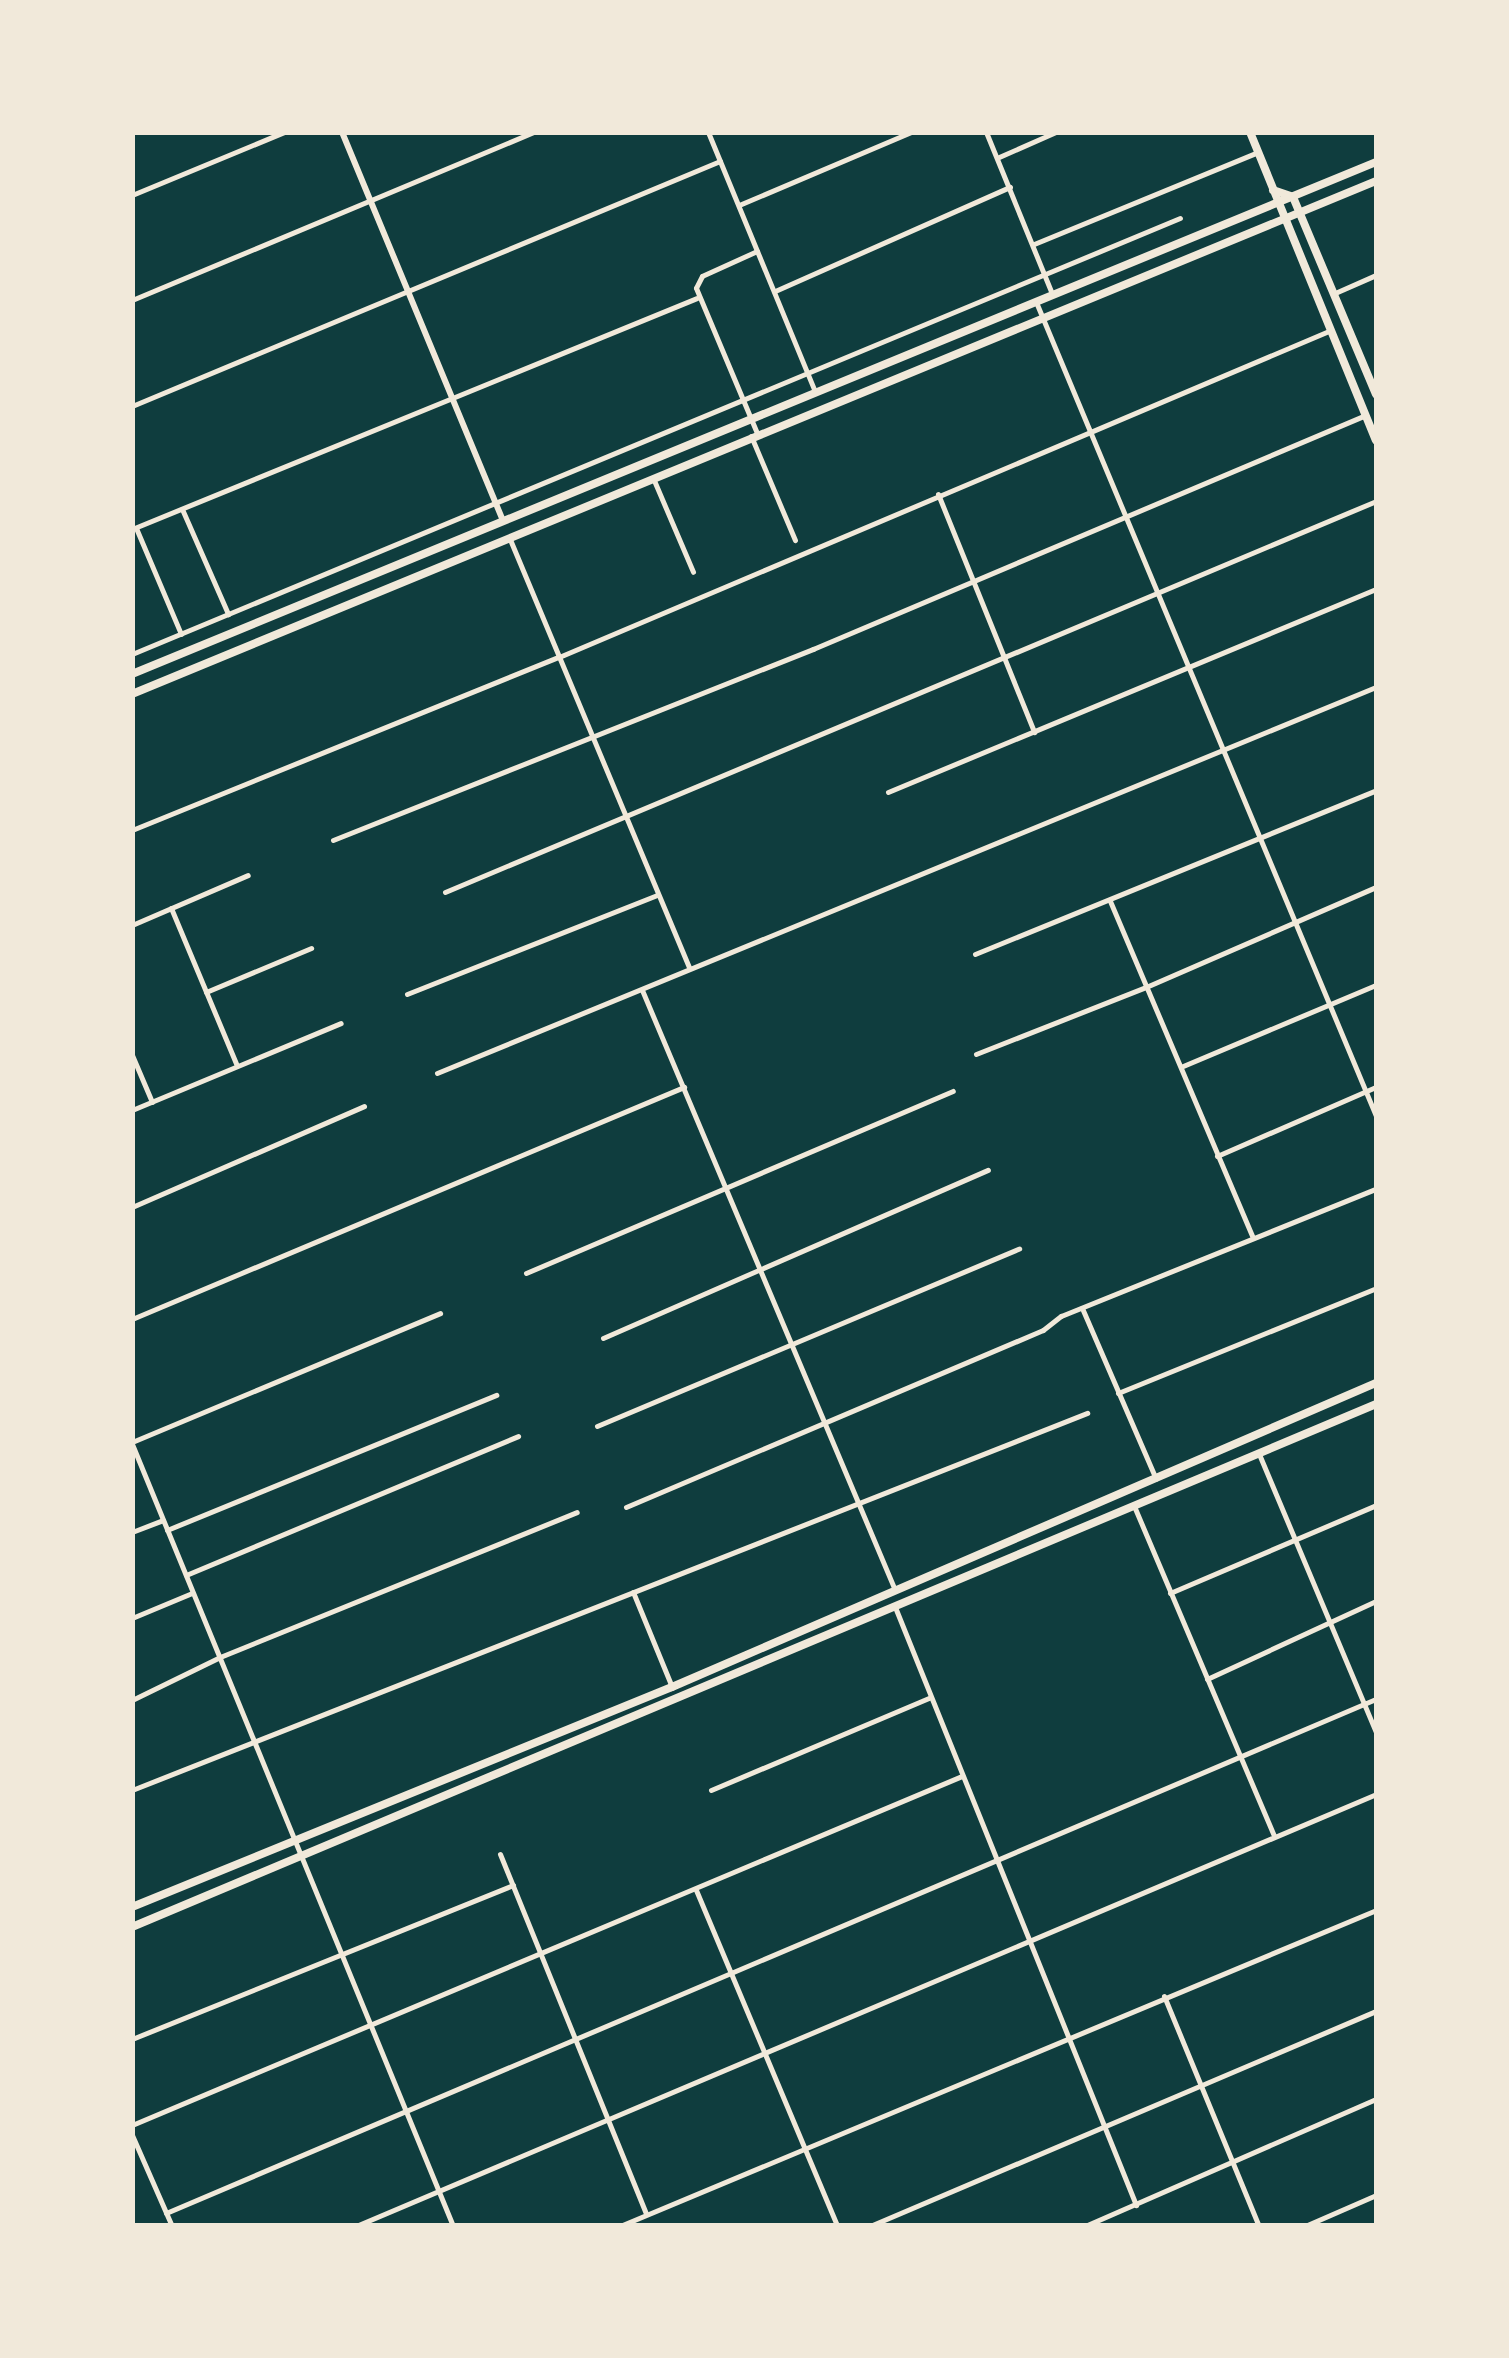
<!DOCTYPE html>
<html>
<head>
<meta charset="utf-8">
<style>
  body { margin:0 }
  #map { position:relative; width:1509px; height:2358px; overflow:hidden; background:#0f3d3e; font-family:"Open Sans",sans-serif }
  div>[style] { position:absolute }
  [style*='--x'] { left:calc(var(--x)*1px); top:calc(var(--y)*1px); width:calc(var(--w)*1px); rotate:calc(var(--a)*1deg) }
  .minor>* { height:5px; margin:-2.5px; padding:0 2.5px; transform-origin:2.5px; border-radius:2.5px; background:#f1e9da }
  .tertiary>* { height:6px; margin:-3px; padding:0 3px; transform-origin:3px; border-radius:3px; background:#f1e9da }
  .secondary>* { height:8px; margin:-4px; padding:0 4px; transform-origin:4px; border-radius:4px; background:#f1e9da }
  span { translate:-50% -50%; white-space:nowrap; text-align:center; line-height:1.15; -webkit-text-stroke:8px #f1e9da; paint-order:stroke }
  .frame { position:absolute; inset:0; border:135px solid #f1e9da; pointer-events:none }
</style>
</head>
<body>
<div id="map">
  <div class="minor">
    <i style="--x:708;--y:132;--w:280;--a:67.6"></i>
    <i style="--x:986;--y:132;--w:175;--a:67.8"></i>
    <i style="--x:999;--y:157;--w:62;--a:-23.7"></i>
    <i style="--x:132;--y:195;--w:165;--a:-22.5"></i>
    <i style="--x:739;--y:205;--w:187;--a:-23"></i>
    <i style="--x:1034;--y:244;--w:242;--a:-22.3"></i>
    <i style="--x:757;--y:251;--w:60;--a:155.6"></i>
    <i style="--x:702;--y:276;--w:13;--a:117"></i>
    <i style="--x:696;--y:288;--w:157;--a:67.2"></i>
    <i style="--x:775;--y:291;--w:257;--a:-23.9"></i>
    <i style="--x:1335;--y:293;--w:45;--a:-23.7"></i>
    <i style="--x:132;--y:300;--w:436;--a:-22.7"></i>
    <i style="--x:1036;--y:302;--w:882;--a:67.33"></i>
    <i style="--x:132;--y:406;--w:637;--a:-22.62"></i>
    <i style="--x:751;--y:436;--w:113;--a:67.1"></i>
    <i style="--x:653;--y:478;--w:102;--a:66.9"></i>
    <i style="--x:938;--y:494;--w:257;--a:68"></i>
    <i style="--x:182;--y:509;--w:115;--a:66.3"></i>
    <i style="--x:136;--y:528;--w:115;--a:67"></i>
    <i style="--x:132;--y:529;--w:610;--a:-22.24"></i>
    <i style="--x:509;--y:537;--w:467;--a:67.3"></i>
    <i style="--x:132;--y:654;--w:1135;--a:-22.59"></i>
    <i style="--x:888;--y:792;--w:529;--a:-22.59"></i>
    <i style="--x:132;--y:830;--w:461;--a:-22.1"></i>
    <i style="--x:559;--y:657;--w:836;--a:-22.95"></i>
    <i style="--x:333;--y:840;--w:517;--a:-21.7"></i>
    <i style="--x:813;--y:649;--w:600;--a:-22.94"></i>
    <i style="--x:445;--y:892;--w:1010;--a:-22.78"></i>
    <i style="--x:1110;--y:901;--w:366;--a:67"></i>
    <i style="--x:171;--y:908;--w:171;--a:67.3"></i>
    <i style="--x:132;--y:925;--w:126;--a:-23.3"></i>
    <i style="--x:975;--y:954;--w:433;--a:-22.2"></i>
    <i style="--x:642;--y:990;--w:651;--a:67.14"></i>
    <i style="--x:206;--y:992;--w:114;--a:-22.7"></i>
    <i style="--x:407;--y:994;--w:269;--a:-21.6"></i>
    <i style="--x:976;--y:1054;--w:183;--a:-21.5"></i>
    <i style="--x:1146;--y:987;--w:251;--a:-23.5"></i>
    <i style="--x:132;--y:1055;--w:51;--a:66.9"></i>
    <i style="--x:1183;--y:1066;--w:209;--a:-22.8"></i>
    <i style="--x:437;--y:1073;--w:1015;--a:-22.35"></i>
    <i style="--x:132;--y:1110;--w:226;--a:-22.6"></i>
    <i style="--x:1217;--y:1156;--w:173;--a:-23.5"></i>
    <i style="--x:132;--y:1207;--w:253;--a:-23.5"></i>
    <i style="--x:526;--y:1273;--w:464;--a:-23.1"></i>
    <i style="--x:1082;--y:1308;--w:186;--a:66.6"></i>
    <i style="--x:132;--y:1319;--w:599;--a:-22.8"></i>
    <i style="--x:603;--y:1338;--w:420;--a:-23.6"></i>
    <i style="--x:1118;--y:1393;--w:279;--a:-22.1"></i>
    <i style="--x:597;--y:1426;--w:458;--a:-22.8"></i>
    <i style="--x:132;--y:1442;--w:334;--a:-22.7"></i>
    <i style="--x:132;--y:1444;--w:845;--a:67.68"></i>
    <i style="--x:1259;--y:1454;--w:302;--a:67.2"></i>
    <i style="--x:1134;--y:1506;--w:358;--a:67"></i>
    <i style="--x:626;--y:1507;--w:453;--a:-23"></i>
    <i style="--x:1043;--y:1330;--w:23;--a:-38"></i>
    <i style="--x:1061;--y:1316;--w:340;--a:-22"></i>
    <i style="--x:167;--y:1530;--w:356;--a:-22.3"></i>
    <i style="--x:132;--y:1532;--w:33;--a:-21"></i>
    <i style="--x:186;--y:1575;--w:360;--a:-22.7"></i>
    <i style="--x:633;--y:1592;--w:103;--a:67.7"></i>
    <i style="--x:1170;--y:1593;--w:224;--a:-23.1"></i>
    <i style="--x:895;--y:1607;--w:645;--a:68.05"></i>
    <i style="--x:132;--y:1618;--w:65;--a:-22.6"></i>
    <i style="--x:1207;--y:1679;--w:186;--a:-24.8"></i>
    <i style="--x:132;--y:1700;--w:98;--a:-26"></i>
    <i style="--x:220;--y:1657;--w:385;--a:-22.1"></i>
    <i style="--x:132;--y:1790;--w:1027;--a:-21.54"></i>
    <i style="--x:711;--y:1790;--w:237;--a:-22.9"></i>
    <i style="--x:500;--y:1854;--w:388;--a:67.9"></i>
    <i style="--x:696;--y:1890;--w:364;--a:67.2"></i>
    <i style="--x:1164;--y:1996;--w:249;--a:67.6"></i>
    <i style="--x:132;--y:2039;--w:411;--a:-22"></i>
    <i style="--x:132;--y:2125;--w:900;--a:-22.81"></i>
    <i style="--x:132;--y:2135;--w:99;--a:66.3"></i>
    <i style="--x:166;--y:2213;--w:1315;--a:-23.02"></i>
    <i style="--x:356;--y:2226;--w:1108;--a:-22.95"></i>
    <i style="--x:620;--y:2226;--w:819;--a:-22.68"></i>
    <i style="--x:870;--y:2226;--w:550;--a:-23.02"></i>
    <i style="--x:1085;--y:2226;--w:318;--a:-23.6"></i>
    <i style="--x:1305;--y:2226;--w:77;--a:-23.6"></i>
  </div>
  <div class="tertiary">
    <i style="--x:342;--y:132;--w:419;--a:67.5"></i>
  </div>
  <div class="secondary">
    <i style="--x:1250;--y:132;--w:333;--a:67.8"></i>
    <i style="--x:1273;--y:190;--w:21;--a:19"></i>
    <i style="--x:1293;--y:197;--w:214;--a:67.2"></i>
    <i style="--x:132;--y:674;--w:1345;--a:-22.37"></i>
    <i style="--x:132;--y:694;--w:1346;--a:-22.41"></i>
    <i style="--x:132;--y:1907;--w:583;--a:-22.17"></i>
    <i style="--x:672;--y:1687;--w:767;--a:-23.36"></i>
    <i style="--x:132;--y:1927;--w:1349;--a:-22.8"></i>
  </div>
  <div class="frame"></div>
</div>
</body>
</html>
